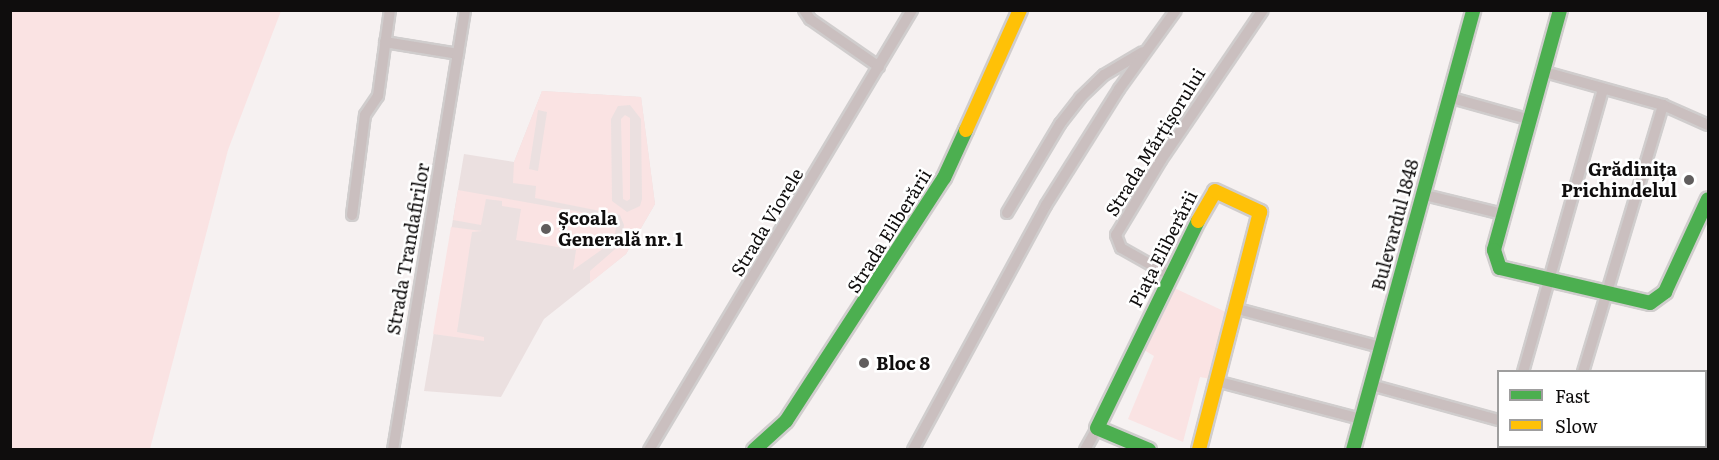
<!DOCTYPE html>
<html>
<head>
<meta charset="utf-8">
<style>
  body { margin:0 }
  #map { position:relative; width:1719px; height:460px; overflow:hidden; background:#f6f1f1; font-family:Literata,serif }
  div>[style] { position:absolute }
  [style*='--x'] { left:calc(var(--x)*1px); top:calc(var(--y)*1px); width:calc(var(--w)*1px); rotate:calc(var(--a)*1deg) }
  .built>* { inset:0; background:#ebe0e0 }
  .green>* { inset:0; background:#fae3e3 }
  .roads { filter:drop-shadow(2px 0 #d0cdcd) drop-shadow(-2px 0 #d0cdcd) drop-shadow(0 2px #d0cdcd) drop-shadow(0 -2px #d0cdcd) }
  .street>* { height:10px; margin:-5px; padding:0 5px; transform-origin:5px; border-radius:5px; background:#cabfbf }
  .fast>* { height:14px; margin:-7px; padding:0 7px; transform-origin:7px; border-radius:7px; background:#4caf50 }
  .slow>* { height:14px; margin:-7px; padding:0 7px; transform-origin:7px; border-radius:7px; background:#ffc107 }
  .dots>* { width:16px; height:16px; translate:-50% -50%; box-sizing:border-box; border:3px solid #fff; border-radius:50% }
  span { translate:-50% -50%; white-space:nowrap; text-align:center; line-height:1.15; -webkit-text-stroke:5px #fff; paint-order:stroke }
  .street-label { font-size:18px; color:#0f0d0d }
  .poi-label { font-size:18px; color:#0f0d0d; font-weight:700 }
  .right { translate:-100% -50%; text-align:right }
  .left { translate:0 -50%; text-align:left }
  .frame { position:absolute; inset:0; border:12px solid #0f0d0d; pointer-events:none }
  .legend { position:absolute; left:1497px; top:370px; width:210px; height:78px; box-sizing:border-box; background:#fff; border:2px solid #9f9e9e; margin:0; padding:8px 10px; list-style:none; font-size:18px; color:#0f0d0d }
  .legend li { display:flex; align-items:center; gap:12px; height:30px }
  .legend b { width:30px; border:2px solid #9f9e9e }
</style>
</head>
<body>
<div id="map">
  <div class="built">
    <i style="clip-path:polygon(542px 91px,641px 97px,655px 204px,626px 254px,544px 319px,501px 397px,424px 391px,464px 154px,514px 162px)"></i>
  </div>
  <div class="green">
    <i style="clip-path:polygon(10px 11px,281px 11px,228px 150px,150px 449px,11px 449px)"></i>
    <i style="clip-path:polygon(evenodd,542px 91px,641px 97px,655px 204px,626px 254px,590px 283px,590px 271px,621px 244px,624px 225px,620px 215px,535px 198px,536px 186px,513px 183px,514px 162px,542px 91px,630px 105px,641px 119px,642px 199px,640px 206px,627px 212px,612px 201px,611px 119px,618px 106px,630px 105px,542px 91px,538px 110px,547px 112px,538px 171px,529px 169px,538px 110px)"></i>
    <i style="clip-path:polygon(625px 115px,630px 118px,630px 199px,627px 201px,623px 199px,621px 119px)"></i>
    <i style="clip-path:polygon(458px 190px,609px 217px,616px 227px,614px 241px,573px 270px,576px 250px,516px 240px,521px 209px,502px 206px,502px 201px,486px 199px,481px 225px,453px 220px)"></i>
    <i style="clip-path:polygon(451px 227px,482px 231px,472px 232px,457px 332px,484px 337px,484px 341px,433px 334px)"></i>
    <i style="clip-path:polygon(1172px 287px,1228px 313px,1208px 377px,1211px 379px,1200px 377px,1183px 442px,1128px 419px,1154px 356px,1144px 350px)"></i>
  </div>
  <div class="roads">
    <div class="street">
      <i style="--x:804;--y:10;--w:11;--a:56"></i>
      <i style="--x:810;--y:19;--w:84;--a:34.8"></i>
      <i style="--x:385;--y:42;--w:74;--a:9.3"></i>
      <i style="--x:1545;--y:72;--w:123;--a:15.6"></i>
      <i style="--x:1663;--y:105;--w:49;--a:24"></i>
      <i style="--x:1448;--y:97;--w:86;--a:15.5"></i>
      <i style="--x:1421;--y:194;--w:84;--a:13.7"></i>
      <i style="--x:1007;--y:213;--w:104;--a:-59.2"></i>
      <i style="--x:1060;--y:124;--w:33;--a:-52"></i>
      <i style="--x:1080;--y:98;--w:33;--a:-44"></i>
      <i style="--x:1104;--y:75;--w:45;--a:-30.5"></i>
      <i style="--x:352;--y:215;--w:101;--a:-82.6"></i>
      <i style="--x:365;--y:115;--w:23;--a:-56"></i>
      <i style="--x:378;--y:96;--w:87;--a:-82.1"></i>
      <i style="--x:1169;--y:275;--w:55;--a:-150.6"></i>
      <i style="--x:1121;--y:248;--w:14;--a:-111"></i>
      <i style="--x:1116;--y:235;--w:87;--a:-59"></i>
      <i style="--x:1161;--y:160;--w:181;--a:-55.8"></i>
      <i style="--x:1234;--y:308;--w:152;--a:14.9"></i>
      <i style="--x:1523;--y:372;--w:294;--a:-74.2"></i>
      <i style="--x:1583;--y:372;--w:279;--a:-73.3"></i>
      <i style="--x:1216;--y:381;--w:150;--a:14.7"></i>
      <i style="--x:1371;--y:385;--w:132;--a:15.4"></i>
      <i style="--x:1706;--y:421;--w:10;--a:-79"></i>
      <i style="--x:1591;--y:446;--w:12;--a:20"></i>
      <i style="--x:393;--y:450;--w:446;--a:-80.7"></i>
      <i style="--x:649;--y:450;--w:513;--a:-59.13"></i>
      <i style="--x:913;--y:450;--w:279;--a:-61.5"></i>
      <i style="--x:1046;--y:205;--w:137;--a:-57.8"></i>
      <i style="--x:1119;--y:89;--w:97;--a:-54.2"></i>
      <i style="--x:1085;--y:450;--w:25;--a:-61"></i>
      <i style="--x:1697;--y:450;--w:4;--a:-76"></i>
    </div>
    <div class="fast">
      <i style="--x:1560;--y:10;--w:249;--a:105.4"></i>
      <i style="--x:1494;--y:250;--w:19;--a:72"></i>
      <i style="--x:1500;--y:268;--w:154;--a:13.1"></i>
      <i style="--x:1650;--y:303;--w:19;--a:-36"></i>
      <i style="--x:1665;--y:292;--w:102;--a:-65.2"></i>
      <i style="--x:754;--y:450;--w:43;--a:-42.2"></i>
      <i style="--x:786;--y:421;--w:290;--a:-57"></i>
      <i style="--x:944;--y:178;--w:53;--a:-65.4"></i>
      <i style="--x:1149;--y:450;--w:56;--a:-157.1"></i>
      <i style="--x:1097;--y:428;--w:230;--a:-64"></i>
      <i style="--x:1353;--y:450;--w:456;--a:-74.7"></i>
    </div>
    <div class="slow">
      <i style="--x:966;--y:130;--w:132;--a:-65.8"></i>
      <i style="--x:1198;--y:221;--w:34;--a:-60"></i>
      <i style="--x:1215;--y:191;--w:50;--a:25"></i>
      <i style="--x:1260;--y:212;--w:246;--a:104.4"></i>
    </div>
  </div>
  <div class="dots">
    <i style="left:1689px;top:180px;background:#605d5d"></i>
    <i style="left:546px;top:229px;background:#605d5d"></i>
    <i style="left:864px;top:363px;background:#605d5d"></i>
  </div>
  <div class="street-label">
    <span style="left:1155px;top:142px;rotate:-58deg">Strada Mărțișorului</span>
    <span style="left:767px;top:222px;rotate:-59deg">Strada Viorele</span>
    <span style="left:1395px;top:225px;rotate:-75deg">Bulevardul 1848</span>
    <span style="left:889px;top:231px;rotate:-58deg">Strada Eliberării</span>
    <span style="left:408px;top:249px;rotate:-80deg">Strada Trandafirilor</span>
    <span style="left:1163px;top:249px;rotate:-63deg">Piața Eliberării</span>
  </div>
  <div class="poi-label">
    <span class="right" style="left:1677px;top:180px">Grădinița<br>Prichindelul</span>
    <span class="left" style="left:558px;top:229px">Școala<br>Generală nr. 1</span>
    <span class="left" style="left:876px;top:363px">Bloc 8</span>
  </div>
  <div class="frame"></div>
  <ul class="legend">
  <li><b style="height:8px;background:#4caf50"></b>Fast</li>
  <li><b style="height:8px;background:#ffc107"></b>Slow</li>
  </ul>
</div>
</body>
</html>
